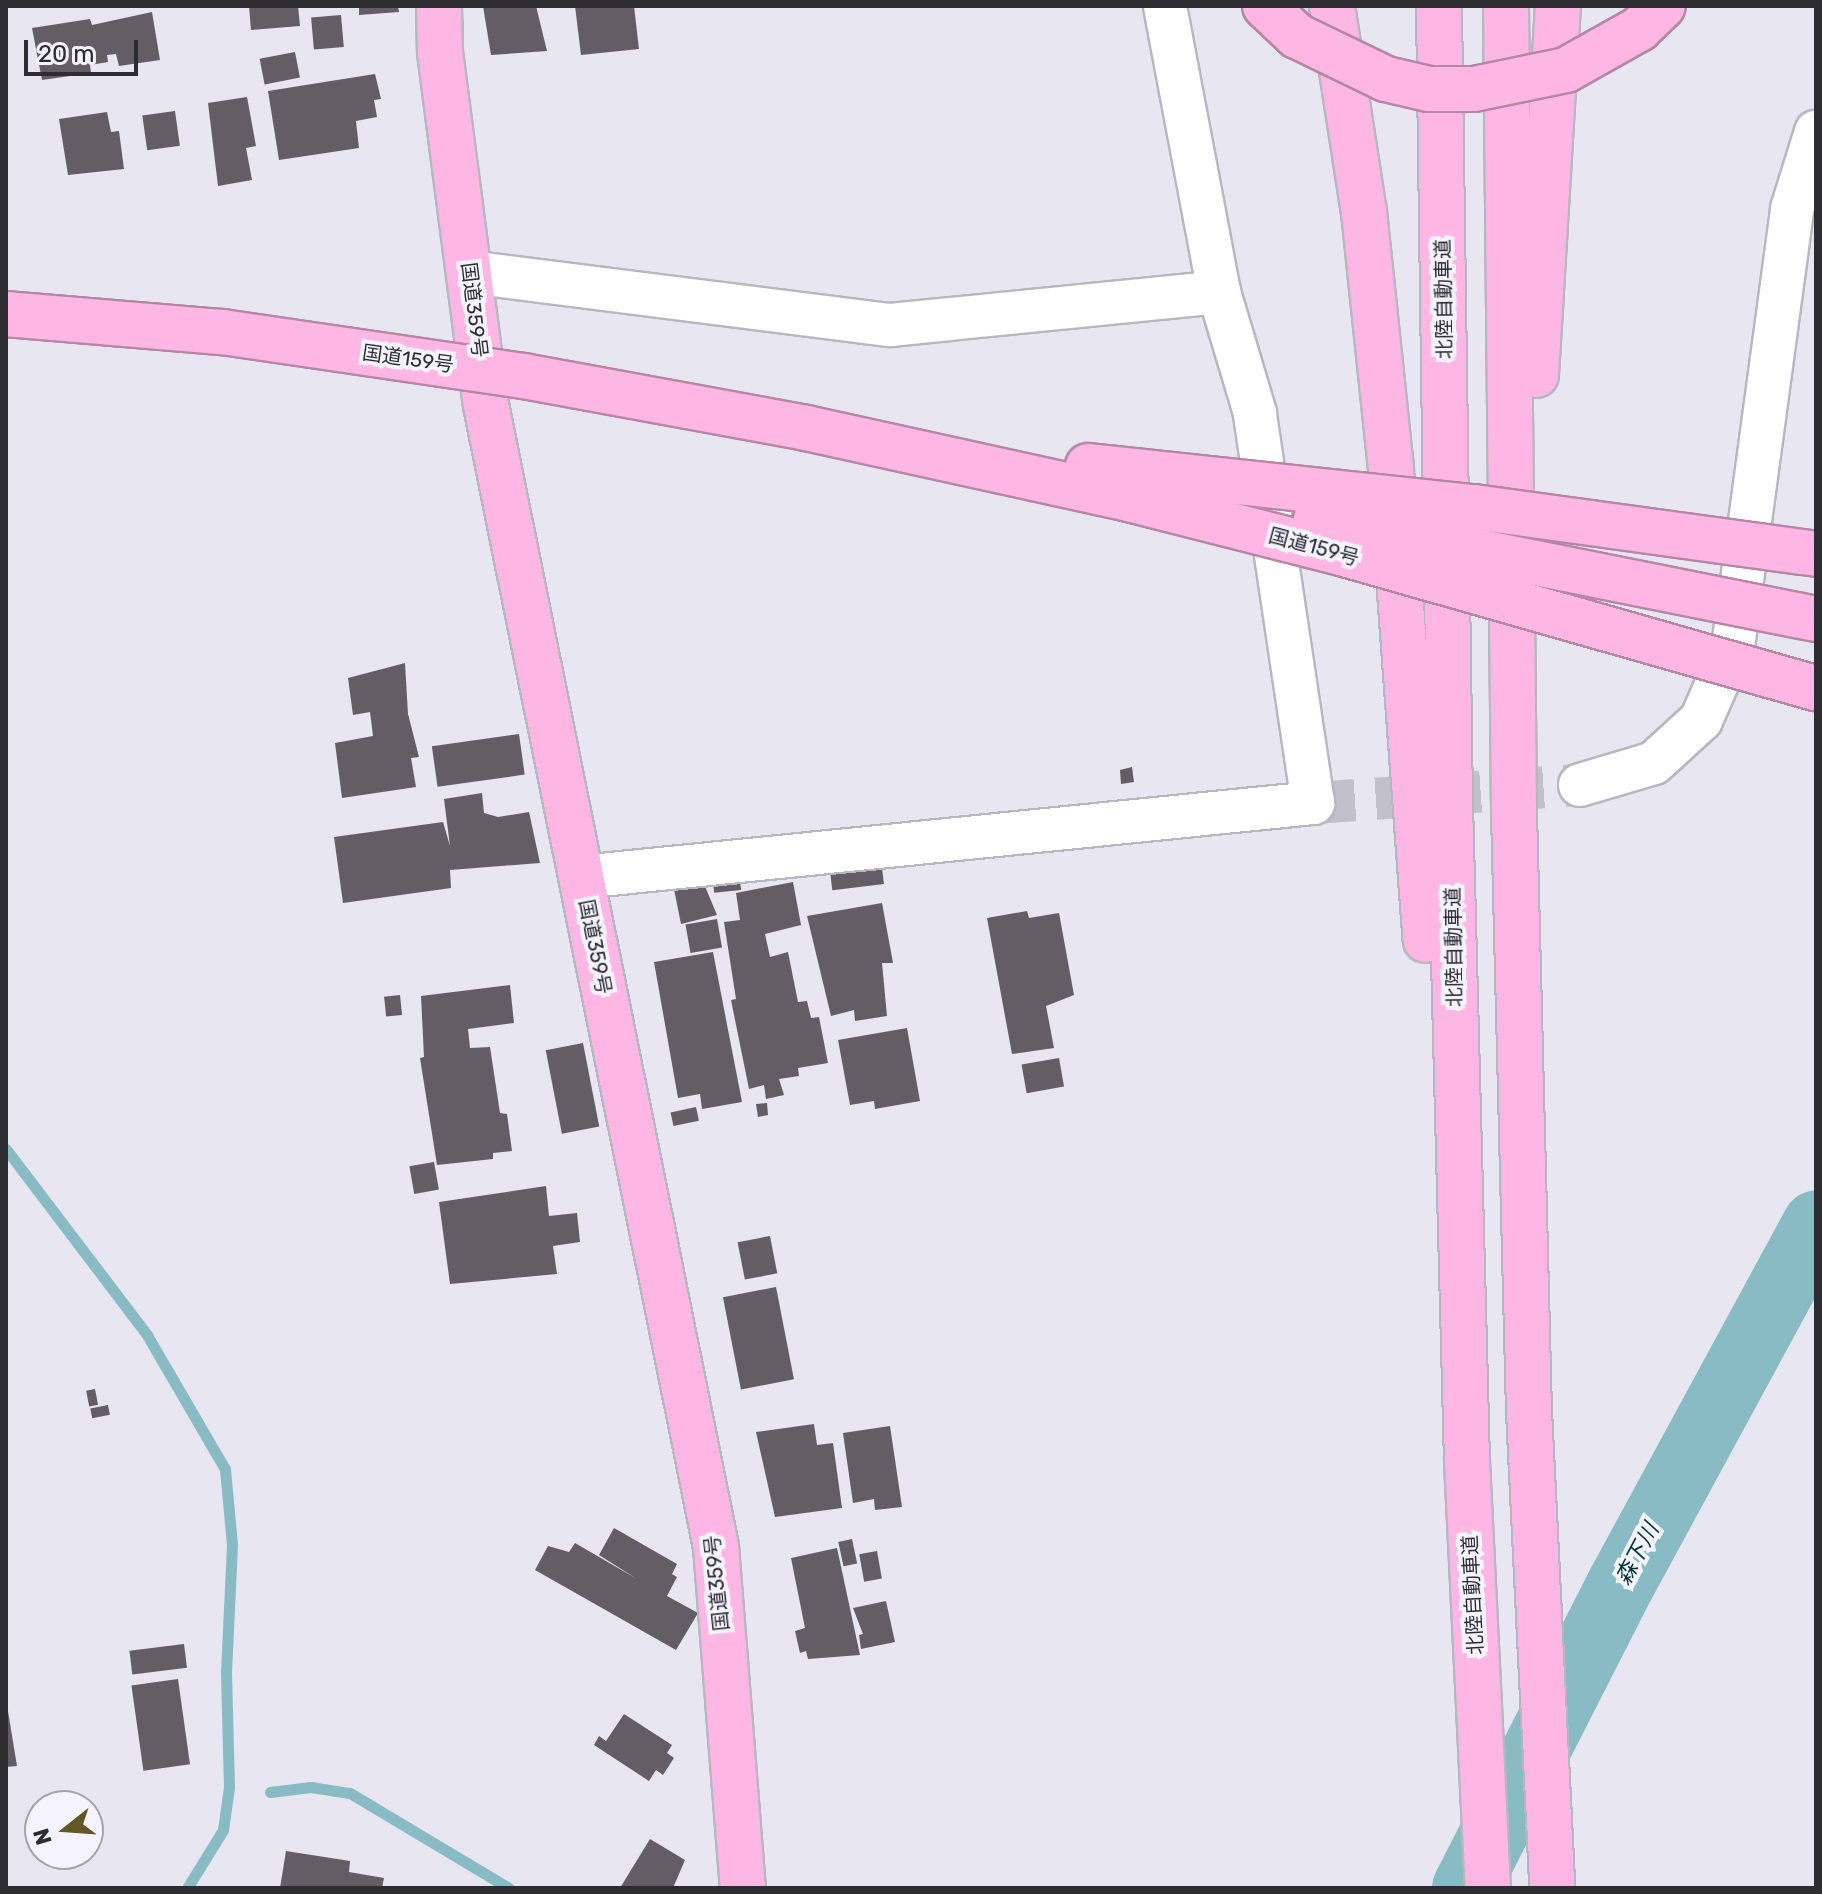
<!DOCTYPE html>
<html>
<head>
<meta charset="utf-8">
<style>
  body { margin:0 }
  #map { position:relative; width:1822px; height:1894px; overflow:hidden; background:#e7e6f1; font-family:Rubik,"Noto Sans JP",sans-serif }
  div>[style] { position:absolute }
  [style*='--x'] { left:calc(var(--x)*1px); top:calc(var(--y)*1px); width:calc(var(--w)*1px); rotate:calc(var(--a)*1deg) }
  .stream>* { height:11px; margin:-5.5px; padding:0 5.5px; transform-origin:5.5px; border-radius:5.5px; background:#88bbc3 }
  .river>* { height:68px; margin:-34px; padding:0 34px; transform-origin:34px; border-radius:34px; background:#88bbc3 }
  .building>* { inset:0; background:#635d65; transform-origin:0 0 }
  .minor-tunnel>* { height:42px; margin-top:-21px; transform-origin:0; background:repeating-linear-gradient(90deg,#c2c1cb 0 42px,transparent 0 63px) }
  .roads { filter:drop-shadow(2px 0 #b7b7c1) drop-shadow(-2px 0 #b7b7c1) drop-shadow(0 2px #b7b7c1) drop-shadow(0 -2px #b7b7c1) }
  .minor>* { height:42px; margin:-21px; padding:0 21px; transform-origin:21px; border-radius:21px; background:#fff }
  .highway>* { height:44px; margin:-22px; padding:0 22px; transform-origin:22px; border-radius:22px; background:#feb7e4 }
  .bridges { filter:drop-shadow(2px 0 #b587a5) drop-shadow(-2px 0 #b587a5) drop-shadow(0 2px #b587a5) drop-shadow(0 -2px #b587a5) }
  .highway-bridge>* { height:44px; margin:-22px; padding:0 22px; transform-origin:22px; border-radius:22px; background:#feb7e4 }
  span { translate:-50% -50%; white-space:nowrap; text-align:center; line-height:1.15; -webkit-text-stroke:8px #f4f3ff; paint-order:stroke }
  .street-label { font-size:20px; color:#2d2d31 }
  .water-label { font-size:22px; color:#00343a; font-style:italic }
  .frame { position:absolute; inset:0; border:8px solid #2d2d31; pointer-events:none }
  .north { position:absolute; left:24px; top:1790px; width:80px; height:80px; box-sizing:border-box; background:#f4f3ff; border:2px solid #a4a4ad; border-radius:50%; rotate:253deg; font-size:22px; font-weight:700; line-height:32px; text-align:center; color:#2d2d31 }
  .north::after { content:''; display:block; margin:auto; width:28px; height:36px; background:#615825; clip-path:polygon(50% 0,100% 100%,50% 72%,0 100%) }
  .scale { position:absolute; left:24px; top:40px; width:114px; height:36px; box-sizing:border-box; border:4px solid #2d2d31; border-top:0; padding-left:10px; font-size:24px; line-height:28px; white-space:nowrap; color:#2d2d31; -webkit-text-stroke:6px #f4f3ff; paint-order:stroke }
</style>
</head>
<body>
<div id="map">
  <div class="stream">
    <i style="--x:6;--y:1149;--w:233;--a:52.8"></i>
    <i style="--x:147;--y:1335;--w:155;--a:59.8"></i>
    <i style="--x:225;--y:1469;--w:76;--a:84.7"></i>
    <i style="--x:232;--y:1545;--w:128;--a:92.7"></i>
    <i style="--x:226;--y:1673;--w:114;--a:88.5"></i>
    <i style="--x:229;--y:1787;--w:43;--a:97.9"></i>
    <i style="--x:223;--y:1830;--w:68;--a:121.8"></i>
    <i style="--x:270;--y:1792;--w:41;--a:-7"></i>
    <i style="--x:311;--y:1787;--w:39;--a:9"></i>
    <i style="--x:350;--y:1793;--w:185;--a:30.9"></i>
  </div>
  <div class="river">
    <i style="--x:1466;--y:1888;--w:341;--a:-63"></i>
    <i style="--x:1621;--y:1584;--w:409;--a:-61.5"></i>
  </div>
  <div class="building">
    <i style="clip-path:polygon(249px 6px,298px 6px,300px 26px,251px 30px)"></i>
    <i style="clip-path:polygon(359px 6px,398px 6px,399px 12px,359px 15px)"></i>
    <i style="clip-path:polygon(483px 6px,536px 6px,547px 51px,491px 55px)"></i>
    <i style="clip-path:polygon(575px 6px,634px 6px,639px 49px,581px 55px)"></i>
    <i style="clip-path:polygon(152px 12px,160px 60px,119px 66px,116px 54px,107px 55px,108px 62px,90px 65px,91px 73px,42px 80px,32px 28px,90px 19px,92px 25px)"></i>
    <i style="left:341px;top:15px;width:32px;height:30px;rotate:85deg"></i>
    <i style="left:295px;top:52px;width:26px;height:36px;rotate:79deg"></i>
    <i style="clip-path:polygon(375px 74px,381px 99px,374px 100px,377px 117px,356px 121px,359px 148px,279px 160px,268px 91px)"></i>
    <i style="clip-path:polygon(247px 97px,256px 146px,246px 148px,252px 180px,218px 186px,208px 103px)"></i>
    <i style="left:175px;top:111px;width:35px;height:33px;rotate:82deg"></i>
    <i style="clip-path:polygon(107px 112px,111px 132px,119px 131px,124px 169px,68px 175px,59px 119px)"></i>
    <i style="clip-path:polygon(405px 663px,408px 714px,419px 757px,411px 758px,416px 787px,342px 798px,335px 743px,373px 736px,370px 712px,353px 715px,348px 678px)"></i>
    <i style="left:519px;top:734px;width:41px;height:88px;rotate:82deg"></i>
    <i style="clip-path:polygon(1132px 767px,1134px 782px,1121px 784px,1120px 770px)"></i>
    <i style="clip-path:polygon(482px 793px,484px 813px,498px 817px,529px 812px,540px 863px,450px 870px,451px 888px,343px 903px,334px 837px,443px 822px,450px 846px,444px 799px)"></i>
    <i style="left:882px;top:868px;width:16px;height:52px;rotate:83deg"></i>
    <i style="left:740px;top:880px;width:10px;height:27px;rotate:84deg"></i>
    <i style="clip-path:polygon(793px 882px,801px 925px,765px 934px,770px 957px,788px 952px,798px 1002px,807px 1001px,811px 1018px,819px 1017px,828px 1063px,798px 1068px,799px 1076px,779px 1079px,784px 1095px,766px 1099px,764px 1085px,749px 1089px,731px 1000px,736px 999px,724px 922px,740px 920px,736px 893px)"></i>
    <i style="clip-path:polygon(704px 884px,717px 915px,681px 924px,674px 889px)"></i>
    <i style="clip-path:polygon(882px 903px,893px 963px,882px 963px,887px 1016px,855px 1021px,854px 1010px,831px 1016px,807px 916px)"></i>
    <i style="clip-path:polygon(1027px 911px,1029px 918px,1059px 913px,1074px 995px,1046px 1006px,1054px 1048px,1012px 1054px,987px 918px)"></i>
    <i style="left:717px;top:919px;width:29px;height:32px;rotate:80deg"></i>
    <i style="clip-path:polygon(713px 952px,742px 1102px,702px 1109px,700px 1094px,678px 1098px,654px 962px)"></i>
    <i style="clip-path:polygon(510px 985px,514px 1023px,468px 1029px,470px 1048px,490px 1047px,500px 1113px,507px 1114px,512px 1151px,493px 1153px,493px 1159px,437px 1165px,420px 1058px,424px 1057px,421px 996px)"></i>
    <i style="left:400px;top:995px;width:20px;height:16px;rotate:84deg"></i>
    <i style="clip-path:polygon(907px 1028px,920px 1101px,875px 1109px,874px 1101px,850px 1105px,838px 1040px)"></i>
    <i style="left:583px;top:1043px;width:85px;height:38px;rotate:79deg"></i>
    <i style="left:1059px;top:1058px;width:29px;height:38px;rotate:80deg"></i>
    <i style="clip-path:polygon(767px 1103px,768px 1115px,758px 1117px,756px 1104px)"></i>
    <i style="left:696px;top:1107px;width:14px;height:26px;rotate:78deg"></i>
    <i style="left:434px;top:1162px;width:28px;height:25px;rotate:80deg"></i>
    <i style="clip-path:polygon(546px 1186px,549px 1216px,577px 1213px,580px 1242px,553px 1246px,557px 1274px,450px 1284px,439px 1202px)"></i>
    <i style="left:770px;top:1236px;width:38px;height:33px;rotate:79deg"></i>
    <i style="left:776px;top:1287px;width:94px;height:54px;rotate:79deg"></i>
    <i style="left:95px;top:1389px;width:16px;height:9px;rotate:79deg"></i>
    <i style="left:108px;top:1405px;width:10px;height:18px;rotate:79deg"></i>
    <i style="clip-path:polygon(814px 1424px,817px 1445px,833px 1443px,842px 1508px,775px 1517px,756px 1432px)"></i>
    <i style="clip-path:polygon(890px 1426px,902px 1507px,875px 1510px,874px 1499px,853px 1503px,843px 1433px)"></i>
    <i style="clip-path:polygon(614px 1528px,677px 1564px,672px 1574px,677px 1577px,667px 1596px,698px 1613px,676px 1650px,535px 1570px,548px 1546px,569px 1552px,575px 1543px,637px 1579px,599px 1555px)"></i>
    <i style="left:852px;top:1539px;width:25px;height:14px;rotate:78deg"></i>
    <i style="clip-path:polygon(837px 1548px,860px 1655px,808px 1659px,806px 1651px,800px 1653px,795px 1631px,805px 1628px,791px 1558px)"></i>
    <i style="left:877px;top:1551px;width:28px;height:18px;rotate:80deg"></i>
    <i style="clip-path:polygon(886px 1601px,895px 1642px,861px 1649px,859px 1635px,863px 1634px,853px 1608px)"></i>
    <i style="left:184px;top:1644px;width:24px;height:55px;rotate:83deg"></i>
    <i style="left:178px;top:1679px;width:86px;height:47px;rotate:82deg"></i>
    <i style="clip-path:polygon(6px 1699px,17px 1766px,6px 1767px)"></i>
    <i style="clip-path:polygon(624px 1714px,672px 1745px,667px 1753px,674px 1758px,663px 1775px,656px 1770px,649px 1781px,594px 1745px,599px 1736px,606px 1741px)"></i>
    <i style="clip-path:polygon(650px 1839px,685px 1860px,673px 1888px,620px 1888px)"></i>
    <i style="clip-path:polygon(286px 1851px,350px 1861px,349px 1872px,384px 1878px,382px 1888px,280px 1888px)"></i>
  </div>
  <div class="minor-tunnel">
    <i style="--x:1313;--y:803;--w:268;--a:-3.9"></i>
  </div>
  <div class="roads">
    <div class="minor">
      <i style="--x:469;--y:272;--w:424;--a:7.2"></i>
      <i style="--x:890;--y:325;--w:331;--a:-5.7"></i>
      <i style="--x:1580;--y:785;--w:77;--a:-16.6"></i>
      <i style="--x:1654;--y:763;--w:64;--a:-42.5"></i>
      <i style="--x:1701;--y:720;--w:80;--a:-66.3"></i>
      <i style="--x:1733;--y:647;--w:442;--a:-82.3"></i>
      <i style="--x:1792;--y:209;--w:81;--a:-72.7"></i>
      <i style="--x:581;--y:877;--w:736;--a:-5.77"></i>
      <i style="--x:1313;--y:803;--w:394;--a:-98.5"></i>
      <i style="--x:1255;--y:413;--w:126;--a:-106.6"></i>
      <i style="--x:1219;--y:292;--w:291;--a:-100.7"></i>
    </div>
    <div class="highway">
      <i style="--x:439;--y:6;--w:46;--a:88.8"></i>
      <i style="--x:440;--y:52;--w:356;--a:82.6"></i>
      <i style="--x:486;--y:405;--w:1165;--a:78.61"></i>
      <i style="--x:716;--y:1547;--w:342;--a:85.5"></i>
      <i style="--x:1332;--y:6;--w:208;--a:81.2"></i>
      <i style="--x:1364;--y:212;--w:258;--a:84"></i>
      <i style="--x:1391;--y:469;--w:472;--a:85.8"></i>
      <i style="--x:1439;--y:6;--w:798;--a:89.21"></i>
      <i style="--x:1450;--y:804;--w:657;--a:88.52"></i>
      <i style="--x:1467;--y:1461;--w:428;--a:87.2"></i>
      <i style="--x:1506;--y:6;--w:806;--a:89.43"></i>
      <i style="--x:1514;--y:812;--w:599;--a:88.57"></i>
      <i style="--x:1529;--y:1411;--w:478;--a:87.2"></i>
      <i style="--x:1536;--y:375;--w:370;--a:-86.6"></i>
    </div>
  </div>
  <div class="bridges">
    <div class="highway-bridge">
      <i style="--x:1265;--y:6;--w:44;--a:43.2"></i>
      <i style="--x:1297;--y:36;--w:99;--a:25.8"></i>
      <i style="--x:1386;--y:79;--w:44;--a:13.1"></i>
      <i style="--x:1429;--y:89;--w:45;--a:0"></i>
      <i style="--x:1474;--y:89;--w:94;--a:-11.7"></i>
      <i style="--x:1566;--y:70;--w:84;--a:-29.3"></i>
      <i style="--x:1639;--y:29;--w:33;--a:-44"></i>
      <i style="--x:6;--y:314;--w:217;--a:4.8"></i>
      <i style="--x:222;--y:332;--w:305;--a:8.3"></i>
      <i style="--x:524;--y:376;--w:287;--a:10.4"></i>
      <i style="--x:806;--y:428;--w:331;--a:12.4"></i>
      <i style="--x:1129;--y:499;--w:219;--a:14.3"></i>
      <i style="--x:1341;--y:553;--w:494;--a:15.9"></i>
      <i style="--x:1088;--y:466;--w:388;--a:6.1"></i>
      <i style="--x:1474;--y:507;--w:345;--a:7.8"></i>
      <i style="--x:1316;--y:519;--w:510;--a:11.31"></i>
    </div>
  </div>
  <div class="street-label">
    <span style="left:1444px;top:299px;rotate:-91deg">北陸自動車道</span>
    <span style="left:474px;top:310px;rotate:83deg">国道359号</span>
    <span style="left:408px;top:359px;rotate:8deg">国道159号</span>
    <span style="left:1314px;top:547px;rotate:15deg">国道159号</span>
    <span style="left:595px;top:947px;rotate:79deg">国道359号</span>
    <span style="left:1454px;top:947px;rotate:-91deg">北陸自動車道</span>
    <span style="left:717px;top:1583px;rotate:-96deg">国道359号</span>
    <span style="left:1473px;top:1595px;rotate:-93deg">北陸自動車道</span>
  </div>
  <div class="water-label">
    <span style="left:1637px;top:1554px;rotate:-62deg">森下川</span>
  </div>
  <div class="frame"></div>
  <div class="north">N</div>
  <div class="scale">20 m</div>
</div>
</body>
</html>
